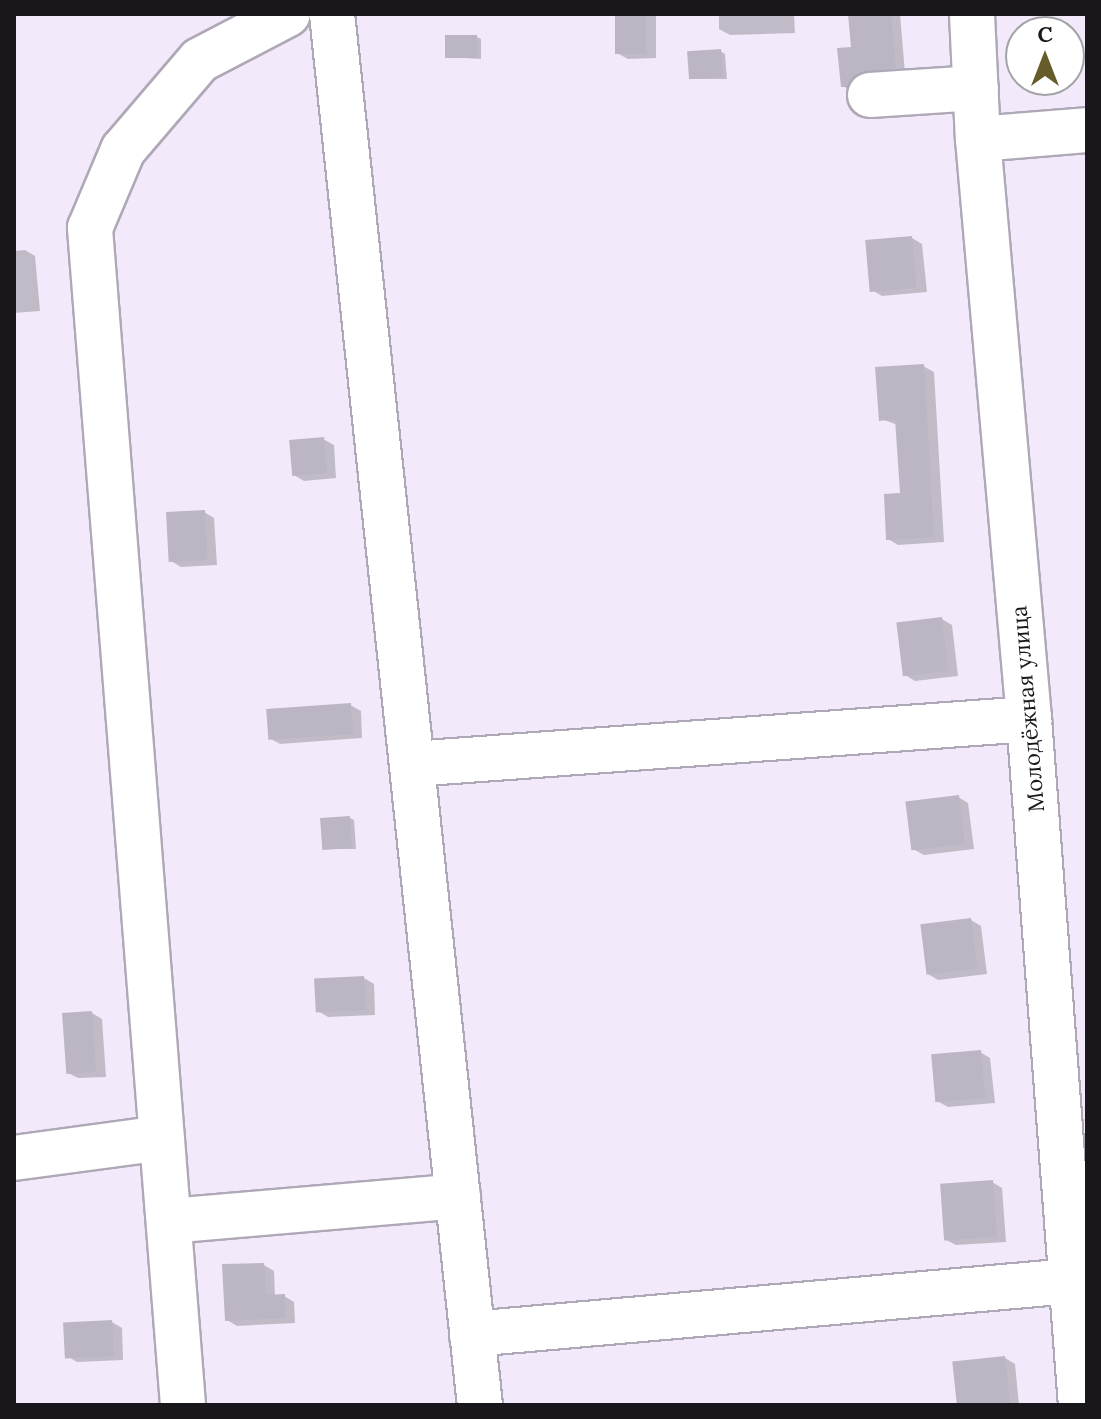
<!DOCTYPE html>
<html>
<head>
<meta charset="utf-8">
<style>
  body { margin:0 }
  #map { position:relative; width:1101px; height:1419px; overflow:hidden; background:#f2eafa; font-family:Lora,serif }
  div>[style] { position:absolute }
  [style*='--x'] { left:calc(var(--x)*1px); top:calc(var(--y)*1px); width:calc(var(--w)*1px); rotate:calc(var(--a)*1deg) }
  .shadow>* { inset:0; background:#0003 }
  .building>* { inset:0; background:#bcb5c3; transform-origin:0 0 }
  .roads { filter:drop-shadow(2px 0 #afa8b6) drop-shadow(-2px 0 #afa8b6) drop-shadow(0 2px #afa8b6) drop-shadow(0 -2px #afa8b6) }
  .minor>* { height:44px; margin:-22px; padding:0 22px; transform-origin:22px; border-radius:22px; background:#fff }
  span { translate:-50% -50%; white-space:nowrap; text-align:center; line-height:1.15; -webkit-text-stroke:6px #fff; paint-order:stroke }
  .street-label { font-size:22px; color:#1a171c }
  .frame { position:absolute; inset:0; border:16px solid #1a171c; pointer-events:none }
  .north { position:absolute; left:1005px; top:16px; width:80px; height:80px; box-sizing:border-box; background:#fff; border:2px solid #a3a2a4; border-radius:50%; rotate:0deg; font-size:22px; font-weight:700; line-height:32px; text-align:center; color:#1a171c }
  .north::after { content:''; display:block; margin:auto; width:28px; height:36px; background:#665c29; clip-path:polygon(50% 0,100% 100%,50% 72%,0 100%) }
</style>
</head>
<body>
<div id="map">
  <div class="shadow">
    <i style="clip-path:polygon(617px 14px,656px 14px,656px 58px,628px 59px,617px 53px)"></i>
    <i style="clip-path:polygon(719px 14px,794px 14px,795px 33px,730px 35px,719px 29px)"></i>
    <i style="clip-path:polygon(850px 14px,900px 14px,905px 73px,853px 92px,843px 86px,853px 49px)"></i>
    <i style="clip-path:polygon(477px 37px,481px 39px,481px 59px,447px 57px)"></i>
    <i style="clip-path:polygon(720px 51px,725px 54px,727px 79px,692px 79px)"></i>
    <i style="clip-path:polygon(912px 238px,922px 244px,927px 292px,882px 296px,872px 290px)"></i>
    <i style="clip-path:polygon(25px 250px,35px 256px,40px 311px,14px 313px,14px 251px)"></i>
    <i style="clip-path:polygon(923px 366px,934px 372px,944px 542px,898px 545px,888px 539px,902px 494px,898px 425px,881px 419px)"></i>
    <i style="clip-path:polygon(323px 439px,334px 445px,336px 478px,304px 481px,294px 475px)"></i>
    <i style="clip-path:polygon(204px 512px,214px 518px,217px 565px,181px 567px,171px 561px)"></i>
    <i style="clip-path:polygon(942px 619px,952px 625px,958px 676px,915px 681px,905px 675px)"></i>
    <i style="clip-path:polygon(350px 705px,361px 711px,362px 738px,280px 744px,269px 738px)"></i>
    <i style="clip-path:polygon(958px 797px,968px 803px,974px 849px,924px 855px,913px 849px)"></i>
    <i style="clip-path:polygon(350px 818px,354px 820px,356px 849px,324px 849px)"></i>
    <i style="clip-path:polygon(971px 920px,981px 926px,987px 974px,938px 980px,928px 974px)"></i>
    <i style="clip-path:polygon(364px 978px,374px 984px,375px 1015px,328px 1017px,318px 1011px)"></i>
    <i style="clip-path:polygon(92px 1013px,102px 1019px,106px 1077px,78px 1078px,68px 1073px)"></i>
    <i style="clip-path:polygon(980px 1052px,990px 1058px,995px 1103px,948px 1107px,937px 1101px)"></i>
    <i style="clip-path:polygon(992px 1182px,1002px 1188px,1006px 1242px,956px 1245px,946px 1240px)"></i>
    <i style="clip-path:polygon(264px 1265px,274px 1271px,275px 1296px,284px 1296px,294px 1302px,295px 1323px,237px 1326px,227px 1320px)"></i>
    <i style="clip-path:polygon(112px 1322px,122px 1328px,123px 1360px,77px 1362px,67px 1356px)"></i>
    <i style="clip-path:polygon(1005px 1358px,1015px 1364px,1019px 1405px,958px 1405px)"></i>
  </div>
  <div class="building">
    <i style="left:615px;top:14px;width:31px;height:40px"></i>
    <i style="clip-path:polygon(848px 14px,891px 14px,896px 68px,857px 74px,847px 87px,841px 87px,837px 48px,851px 47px)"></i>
    <i style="left:445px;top:35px;width:32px;height:23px"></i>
    <i style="left:721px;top:49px;width:28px;height:34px;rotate:86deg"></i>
    <i style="left:912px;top:236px;width:52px;height:47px;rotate:85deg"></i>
    <i style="clip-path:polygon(924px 364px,934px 537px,886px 540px,884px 494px,900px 493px,895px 419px,879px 421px,875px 367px)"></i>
    <i style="left:324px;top:437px;width:36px;height:35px;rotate:85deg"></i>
    <i style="left:205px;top:510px;width:50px;height:39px;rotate:87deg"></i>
    <i style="left:942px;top:617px;width:54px;height:46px;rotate:83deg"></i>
    <i style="left:351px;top:703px;width:31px;height:85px;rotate:86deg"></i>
    <i style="left:959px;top:795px;width:49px;height:54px;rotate:83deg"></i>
    <i style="left:350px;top:816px;width:32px;height:30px;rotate:86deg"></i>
    <i style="left:971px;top:918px;width:51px;height:51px;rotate:83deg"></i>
    <i style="left:364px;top:976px;width:34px;height:50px;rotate:87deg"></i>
    <i style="left:92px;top:1011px;width:61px;height:30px;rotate:86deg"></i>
    <i style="left:981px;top:1050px;width:48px;height:50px;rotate:85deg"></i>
    <i style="left:993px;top:1180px;width:57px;height:53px;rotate:86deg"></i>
    <i style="clip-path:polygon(264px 1263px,266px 1295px,285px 1294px,285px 1318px,225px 1321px,222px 1264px)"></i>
    <i style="left:112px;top:1320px;width:36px;height:49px;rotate:87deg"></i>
    <i style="left:1005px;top:1356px;width:49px;height:53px;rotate:84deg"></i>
  </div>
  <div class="roads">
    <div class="minor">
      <i style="--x:332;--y:14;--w:1399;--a:83.93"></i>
      <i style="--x:972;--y:14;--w:125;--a:87.3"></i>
      <i style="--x:978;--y:139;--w:582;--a:84.97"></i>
      <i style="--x:1029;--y:719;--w:688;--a:85.67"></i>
      <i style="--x:870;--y:95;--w:106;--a:-3.8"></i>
      <i style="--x:978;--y:139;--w:109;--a:-4.7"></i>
      <i style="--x:412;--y:764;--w:619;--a:-4.17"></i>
      <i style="--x:14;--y:1158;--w:149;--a:-7.7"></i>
      <i style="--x:169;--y:1221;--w:290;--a:-4.9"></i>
      <i style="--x:472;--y:1334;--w:600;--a:-5.06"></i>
      <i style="--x:183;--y:1405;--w:1181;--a:-94.52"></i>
      <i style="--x:90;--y:228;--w:85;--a:-67.1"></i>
      <i style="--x:123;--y:150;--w:118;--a:-49.5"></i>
      <i style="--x:200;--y:60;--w:99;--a:-27.6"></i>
    </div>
  </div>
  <div class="street-label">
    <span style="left:1028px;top:709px;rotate:-95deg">Молодёжная улица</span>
  </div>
  <div class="frame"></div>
  <div class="north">С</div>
</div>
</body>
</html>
